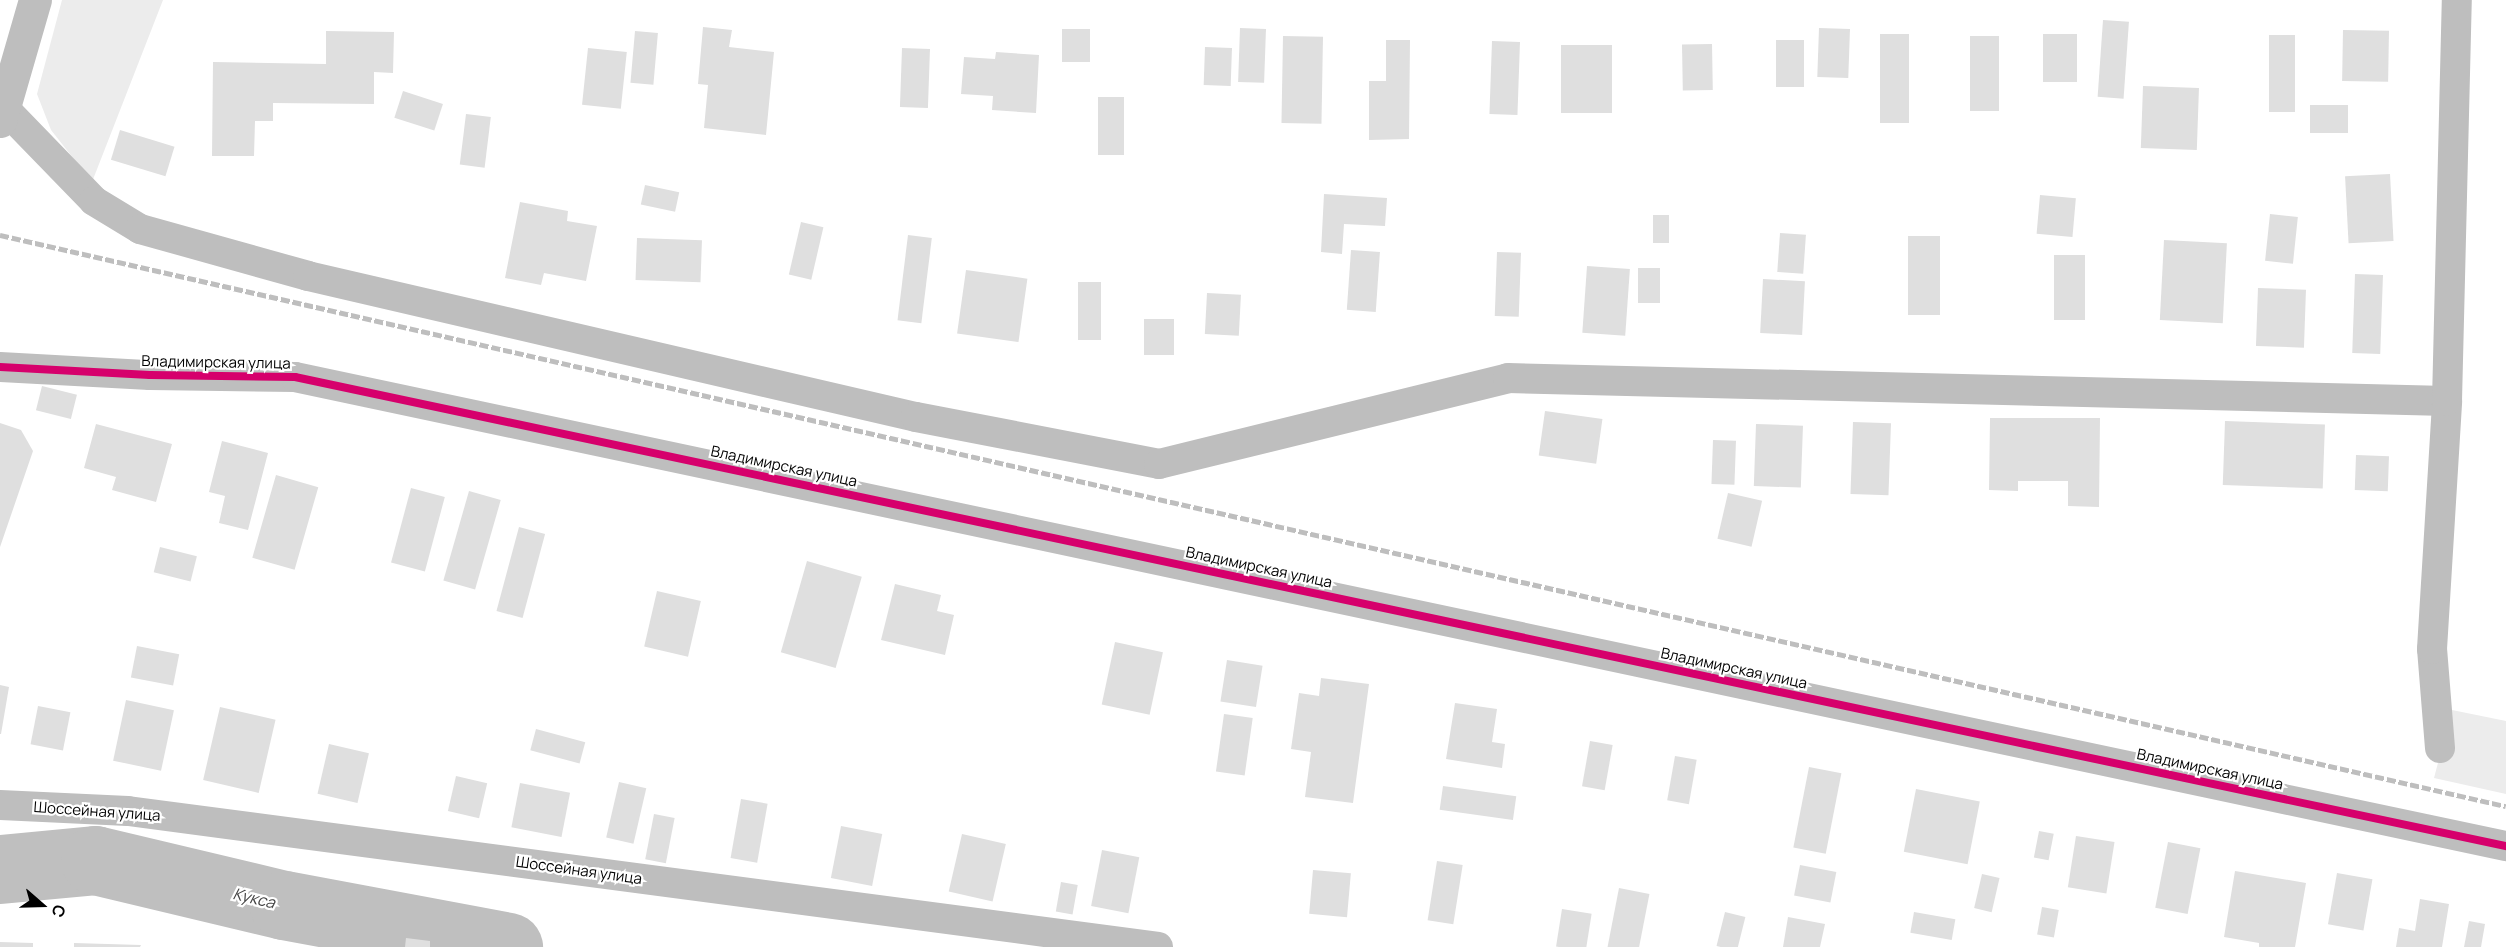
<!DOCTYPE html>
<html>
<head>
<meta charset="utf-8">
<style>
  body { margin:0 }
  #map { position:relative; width:2506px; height:947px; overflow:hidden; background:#fff; font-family:Manrope,sans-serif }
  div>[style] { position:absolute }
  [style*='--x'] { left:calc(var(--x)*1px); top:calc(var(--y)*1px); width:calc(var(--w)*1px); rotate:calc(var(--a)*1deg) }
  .green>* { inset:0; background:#ececec }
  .river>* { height:69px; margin:-34.5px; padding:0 34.5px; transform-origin:34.5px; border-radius:34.5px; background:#bfbfbf }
  .building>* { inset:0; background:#dfdfdf; transform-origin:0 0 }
  .minor>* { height:30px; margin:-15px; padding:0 15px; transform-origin:15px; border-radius:15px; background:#bebebe }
  .tertiary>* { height:33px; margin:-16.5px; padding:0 16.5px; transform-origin:16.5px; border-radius:16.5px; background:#bebebe }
  .rail>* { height:4.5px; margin-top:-2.25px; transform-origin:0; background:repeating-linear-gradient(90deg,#bebebe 0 9px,transparent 0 12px) }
  .cycleway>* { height:8px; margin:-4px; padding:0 4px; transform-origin:4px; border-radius:4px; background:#d6006c }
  span { translate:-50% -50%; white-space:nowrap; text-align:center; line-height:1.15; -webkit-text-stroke:4.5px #fff; paint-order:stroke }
  .street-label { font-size:15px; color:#000 }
  .water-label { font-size:16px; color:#444; font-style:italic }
  .north { position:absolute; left:12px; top:875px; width:60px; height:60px; -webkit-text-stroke:4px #fff; paint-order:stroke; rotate:110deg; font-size:16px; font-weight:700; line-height:24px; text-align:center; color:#000 }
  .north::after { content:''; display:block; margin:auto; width:21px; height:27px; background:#000; clip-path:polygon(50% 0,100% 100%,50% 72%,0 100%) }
</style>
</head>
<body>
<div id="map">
  <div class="green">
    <i style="clip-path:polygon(62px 0,163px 0,92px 182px,51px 130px,37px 94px)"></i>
    <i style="clip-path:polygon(2452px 710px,2506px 721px,2506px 794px,2434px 778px)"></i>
  </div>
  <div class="river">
    <i style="--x:0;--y:869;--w:95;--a:-5.4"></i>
    <i style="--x:95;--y:860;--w:194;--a:13.4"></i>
    <i style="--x:284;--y:905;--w:228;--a:10.6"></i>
  </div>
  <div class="building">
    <i style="left:2103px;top:20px;width:26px;height:77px;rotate:4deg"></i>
    <i style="clip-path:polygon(703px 27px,732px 30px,729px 47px,774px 52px,766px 135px,704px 128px,708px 85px,698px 84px)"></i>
    <i style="left:1240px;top:28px;width:26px;height:54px;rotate:2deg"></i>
    <i style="left:1819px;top:28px;width:31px;height:49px;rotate:2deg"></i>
    <i style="left:1062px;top:29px;width:28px;height:33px"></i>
    <i style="left:2343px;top:30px;width:46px;height:51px;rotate:1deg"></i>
    <i style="clip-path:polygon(326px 31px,394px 32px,393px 73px,374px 72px,374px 104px,273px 103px,273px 121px,255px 121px,254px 156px,212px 156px,213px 62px,326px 64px)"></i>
    <i style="left:635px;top:31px;width:23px;height:52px;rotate:5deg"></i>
    <i style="left:1880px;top:34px;width:29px;height:89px"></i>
    <i style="left:2043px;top:34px;width:34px;height:48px"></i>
    <i style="left:2269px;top:35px;width:26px;height:77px"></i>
    <i style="left:1283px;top:36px;width:40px;height:87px;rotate:1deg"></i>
    <i style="left:1970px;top:36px;width:29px;height:75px"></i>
    <i style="clip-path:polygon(1386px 40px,1410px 40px,1409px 139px,1369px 140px,1369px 81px,1386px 81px)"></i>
    <i style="left:1776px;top:40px;width:28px;height:47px"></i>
    <i style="left:1492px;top:41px;width:28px;height:73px;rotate:2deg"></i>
    <i style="left:1712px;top:44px;width:46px;height:30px;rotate:89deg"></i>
    <i style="left:1561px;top:45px;width:51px;height:68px"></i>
    <i style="left:1205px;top:47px;width:27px;height:38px;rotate:2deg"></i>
    <i style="left:588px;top:48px;width:39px;height:57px;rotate:6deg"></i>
    <i style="left:902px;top:48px;width:28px;height:59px;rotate:2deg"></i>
    <i style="clip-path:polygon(996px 52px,1039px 55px,1036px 113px,992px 110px,993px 96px,961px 94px,964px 57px,995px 59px)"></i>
    <i style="left:2143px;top:86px;width:56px;height:62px;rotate:2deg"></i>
    <i style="left:403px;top:91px;width:42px;height:28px;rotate:18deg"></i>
    <i style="left:1098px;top:97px;width:26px;height:58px"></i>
    <i style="left:2310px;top:105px;width:38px;height:28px"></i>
    <i style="left:466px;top:114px;width:25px;height:51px;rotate:7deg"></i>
    <i style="left:120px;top:130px;width:57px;height:31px;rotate:17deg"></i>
    <i style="left:2390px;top:174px;width:67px;height:45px;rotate:87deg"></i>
    <i style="left:645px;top:185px;width:35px;height:20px;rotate:12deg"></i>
    <i style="clip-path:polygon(1324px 194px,1387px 198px,1385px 226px,1344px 224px,1342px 254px,1321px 252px)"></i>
    <i style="left:2040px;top:195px;width:36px;height:39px;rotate:5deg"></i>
    <i style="clip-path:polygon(520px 202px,568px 211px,567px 221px,597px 226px,586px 281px,544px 273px,541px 285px,505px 278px)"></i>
    <i style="left:2270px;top:214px;width:28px;height:47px;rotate:6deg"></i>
    <i style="left:1653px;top:215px;width:16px;height:28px"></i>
    <i style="left:801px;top:222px;width:23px;height:54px;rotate:13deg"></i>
    <i style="left:1780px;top:233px;width:26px;height:39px;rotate:4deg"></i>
    <i style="left:908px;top:235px;width:24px;height:86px;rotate:7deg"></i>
    <i style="left:1908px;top:236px;width:32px;height:79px"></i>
    <i style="left:637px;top:238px;width:65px;height:42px;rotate:2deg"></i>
    <i style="left:2164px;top:240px;width:63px;height:80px;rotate:3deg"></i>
    <i style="left:1351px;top:250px;width:29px;height:60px;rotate:4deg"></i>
    <i style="left:1497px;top:252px;width:24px;height:64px;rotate:2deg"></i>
    <i style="left:2054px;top:255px;width:31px;height:65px"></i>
    <i style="left:1587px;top:266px;width:43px;height:67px;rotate:4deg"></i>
    <i style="left:1638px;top:268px;width:22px;height:35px"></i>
    <i style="left:966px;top:270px;width:62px;height:64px;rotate:8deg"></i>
    <i style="left:2355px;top:274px;width:28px;height:79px;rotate:2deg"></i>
    <i style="left:1763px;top:279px;width:42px;height:54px;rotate:3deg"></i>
    <i style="left:1078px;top:282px;width:23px;height:58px"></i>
    <i style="left:2258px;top:288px;width:48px;height:58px;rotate:2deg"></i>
    <i style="left:1207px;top:293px;width:34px;height:41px;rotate:3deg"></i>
    <i style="left:1144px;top:319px;width:30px;height:36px"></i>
    <i style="left:42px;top:386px;width:36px;height:25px;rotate:14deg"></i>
    <i style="left:1545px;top:411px;width:58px;height:45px;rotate:8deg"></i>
    <i style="clip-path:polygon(1990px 418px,2100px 418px,2099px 507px,2068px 506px,2068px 481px,2018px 481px,2018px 491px,1989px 490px)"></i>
    <i style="left:2225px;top:421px;width:100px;height:64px;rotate:2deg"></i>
    <i style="left:1853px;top:422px;width:38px;height:72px;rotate:2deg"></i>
    <i style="clip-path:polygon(0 423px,21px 430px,33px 451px,0 547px)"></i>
    <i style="clip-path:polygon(96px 424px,172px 444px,156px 502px,112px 490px,116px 477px,84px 468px)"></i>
    <i style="left:1756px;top:424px;width:47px;height:62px;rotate:2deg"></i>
    <i style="left:1713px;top:440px;width:23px;height:44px;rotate:2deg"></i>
    <i style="clip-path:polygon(222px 441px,268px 453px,248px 530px,219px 523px,225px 496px,209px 492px)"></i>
    <i style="left:2356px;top:455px;width:33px;height:35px;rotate:2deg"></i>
    <i style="left:276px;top:475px;width:44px;height:86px;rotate:16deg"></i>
    <i style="left:411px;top:488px;width:35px;height:77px;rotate:15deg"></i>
    <i style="left:469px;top:491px;width:33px;height:93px;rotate:16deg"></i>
    <i style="left:1728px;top:493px;width:35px;height:47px;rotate:13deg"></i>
    <i style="left:519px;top:527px;width:27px;height:87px;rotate:15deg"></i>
    <i style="left:160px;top:547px;width:38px;height:26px;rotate:14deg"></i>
    <i style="left:807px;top:561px;width:57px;height:95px;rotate:16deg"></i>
    <i style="clip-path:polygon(895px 584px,941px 595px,937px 611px,954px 615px,945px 655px,881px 640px)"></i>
    <i style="left:657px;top:591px;width:45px;height:57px;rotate:13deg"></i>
    <i style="left:1115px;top:642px;width:49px;height:64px;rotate:12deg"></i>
    <i style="left:137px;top:646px;width:43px;height:32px;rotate:11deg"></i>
    <i style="left:1227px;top:660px;width:36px;height:42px;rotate:9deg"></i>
    <i style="clip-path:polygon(1321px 678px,1369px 684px,1353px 803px,1305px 797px,1311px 752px,1291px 749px,1299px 693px,1319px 696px)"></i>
    <i style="clip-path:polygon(0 685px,9px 687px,1px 734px,0 734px)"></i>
    <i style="left:126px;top:700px;width:49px;height:62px;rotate:12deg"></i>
    <i style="clip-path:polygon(1455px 703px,1497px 709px,1492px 742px,1505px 744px,1502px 768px,1446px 759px)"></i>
    <i style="left:38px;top:706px;width:33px;height:39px;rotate:11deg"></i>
    <i style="left:220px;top:707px;width:57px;height:75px;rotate:13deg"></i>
    <i style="left:1224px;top:714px;width:29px;height:58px;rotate:8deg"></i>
    <i style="left:536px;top:729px;width:51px;height:22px;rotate:15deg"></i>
    <i style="left:1590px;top:741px;width:23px;height:46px;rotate:10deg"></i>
    <i style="left:329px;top:744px;width:41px;height:51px;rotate:13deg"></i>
    <i style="left:1675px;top:756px;width:22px;height:45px;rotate:10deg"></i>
    <i style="left:1809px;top:767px;width:33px;height:82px;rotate:11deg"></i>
    <i style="left:456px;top:776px;width:32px;height:36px;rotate:13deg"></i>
    <i style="left:619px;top:782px;width:28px;height:57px;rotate:13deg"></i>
    <i style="left:520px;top:783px;width:51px;height:45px;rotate:11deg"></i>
    <i style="left:1443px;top:786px;width:74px;height:24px;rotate:8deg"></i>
    <i style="left:1916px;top:789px;width:65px;height:64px;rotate:11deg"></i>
    <i style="left:741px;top:799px;width:27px;height:60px;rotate:10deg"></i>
    <i style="left:654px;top:814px;width:21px;height:46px;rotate:11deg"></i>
    <i style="left:841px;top:826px;width:42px;height:53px;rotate:11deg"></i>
    <i style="left:2039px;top:831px;width:15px;height:27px;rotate:11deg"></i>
    <i style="left:962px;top:834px;width:45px;height:59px;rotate:13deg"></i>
    <i style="left:2076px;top:836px;width:39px;height:52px;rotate:9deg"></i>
    <i style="left:2168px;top:842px;width:33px;height:67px;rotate:11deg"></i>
    <i style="left:1102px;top:850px;width:38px;height:57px;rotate:11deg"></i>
    <i style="left:1437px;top:861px;width:26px;height:60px;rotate:9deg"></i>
    <i style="left:1800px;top:865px;width:37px;height:31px;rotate:11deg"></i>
    <i style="left:1313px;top:870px;width:38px;height:44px;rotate:5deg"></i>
    <i style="clip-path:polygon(2235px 871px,2306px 883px,2295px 947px,2259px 947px,2259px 943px,2224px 937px)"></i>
    <i style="left:2337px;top:873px;width:36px;height:52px;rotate:10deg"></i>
    <i style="left:1982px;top:874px;width:18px;height:35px;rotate:13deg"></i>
    <i style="left:1061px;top:882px;width:17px;height:30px;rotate:10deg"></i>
    <i style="left:1619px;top:888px;width:31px;height:60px;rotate:11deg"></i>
    <i style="clip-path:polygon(2420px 899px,2449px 904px,2442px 947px,2396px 947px,2399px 928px,2415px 931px)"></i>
    <i style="left:2042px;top:907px;width:17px;height:28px;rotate:10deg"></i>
    <i style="left:1562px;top:909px;width:30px;height:38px;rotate:9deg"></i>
    <i style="left:1725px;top:912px;width:21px;height:35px;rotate:14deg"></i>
    <i style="left:1914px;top:912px;width:42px;height:21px;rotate:10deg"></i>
    <i style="clip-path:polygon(1788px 917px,1825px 924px,1820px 947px,1783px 947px)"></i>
    <i style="clip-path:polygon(2469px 921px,2485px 924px,2481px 947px,2464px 947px)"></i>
    <i style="clip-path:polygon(406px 938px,430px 941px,430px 947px,405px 947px)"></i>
    <i style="clip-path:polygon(0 942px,33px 943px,33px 947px,0 947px)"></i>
    <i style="clip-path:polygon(74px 943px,141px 945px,140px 947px,74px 947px)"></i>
  </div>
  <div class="minor">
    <i style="--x:4;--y:108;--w:129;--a:45.9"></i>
    <i style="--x:94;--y:201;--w:54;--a:31.3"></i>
    <i style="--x:140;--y:229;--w:174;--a:15.6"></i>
    <i style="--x:308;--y:276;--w:624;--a:13.06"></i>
    <i style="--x:916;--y:417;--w:248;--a:10.9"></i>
    <i style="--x:1159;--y:464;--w:359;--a:-13.8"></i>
    <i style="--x:1508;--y:378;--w:939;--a:1.4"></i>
    <i style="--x:0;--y:367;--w:150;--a:3.1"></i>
    <i style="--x:150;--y:375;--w:145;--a:0.8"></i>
    <i style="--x:295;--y:377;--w:2260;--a:11.98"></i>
    <i style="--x:2440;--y:748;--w:99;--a:-94.6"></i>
    <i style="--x:2432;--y:649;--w:248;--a:-86.5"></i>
    <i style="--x:2447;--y:401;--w:401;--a:-88.6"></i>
    <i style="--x:0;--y:805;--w:128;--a:2.7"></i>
    <i style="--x:128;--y:811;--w:1039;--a:7.52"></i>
  </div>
  <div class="tertiary">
    <i style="--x:0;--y:121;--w:126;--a:-73.9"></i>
  </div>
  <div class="rail">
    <i style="--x:0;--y:235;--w:2570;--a:12.84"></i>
  </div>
  <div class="cycleway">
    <i style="--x:0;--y:367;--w:150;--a:3.1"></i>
    <i style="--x:150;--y:375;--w:145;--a:0.8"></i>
    <i style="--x:295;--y:377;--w:2260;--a:11.98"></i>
  </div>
  <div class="street-label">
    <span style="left:216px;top:362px;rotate:1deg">Владимирская улица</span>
    <span style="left:784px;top:466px;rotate:12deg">Владимирская улица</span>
    <span style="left:1259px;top:567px;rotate:12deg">Владимирская улица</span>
    <span style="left:1734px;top:668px;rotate:12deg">Владимирская улица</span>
    <span style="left:2210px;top:769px;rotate:12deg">Владимирская улица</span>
    <span style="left:97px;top:811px;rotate:4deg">Шоссейная улица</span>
    <span style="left:579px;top:870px;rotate:8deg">Шоссейная улица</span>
  </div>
  <div class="water-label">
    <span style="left:254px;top:898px;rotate:13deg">Кукса</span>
  </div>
  <div class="north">С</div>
</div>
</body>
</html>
